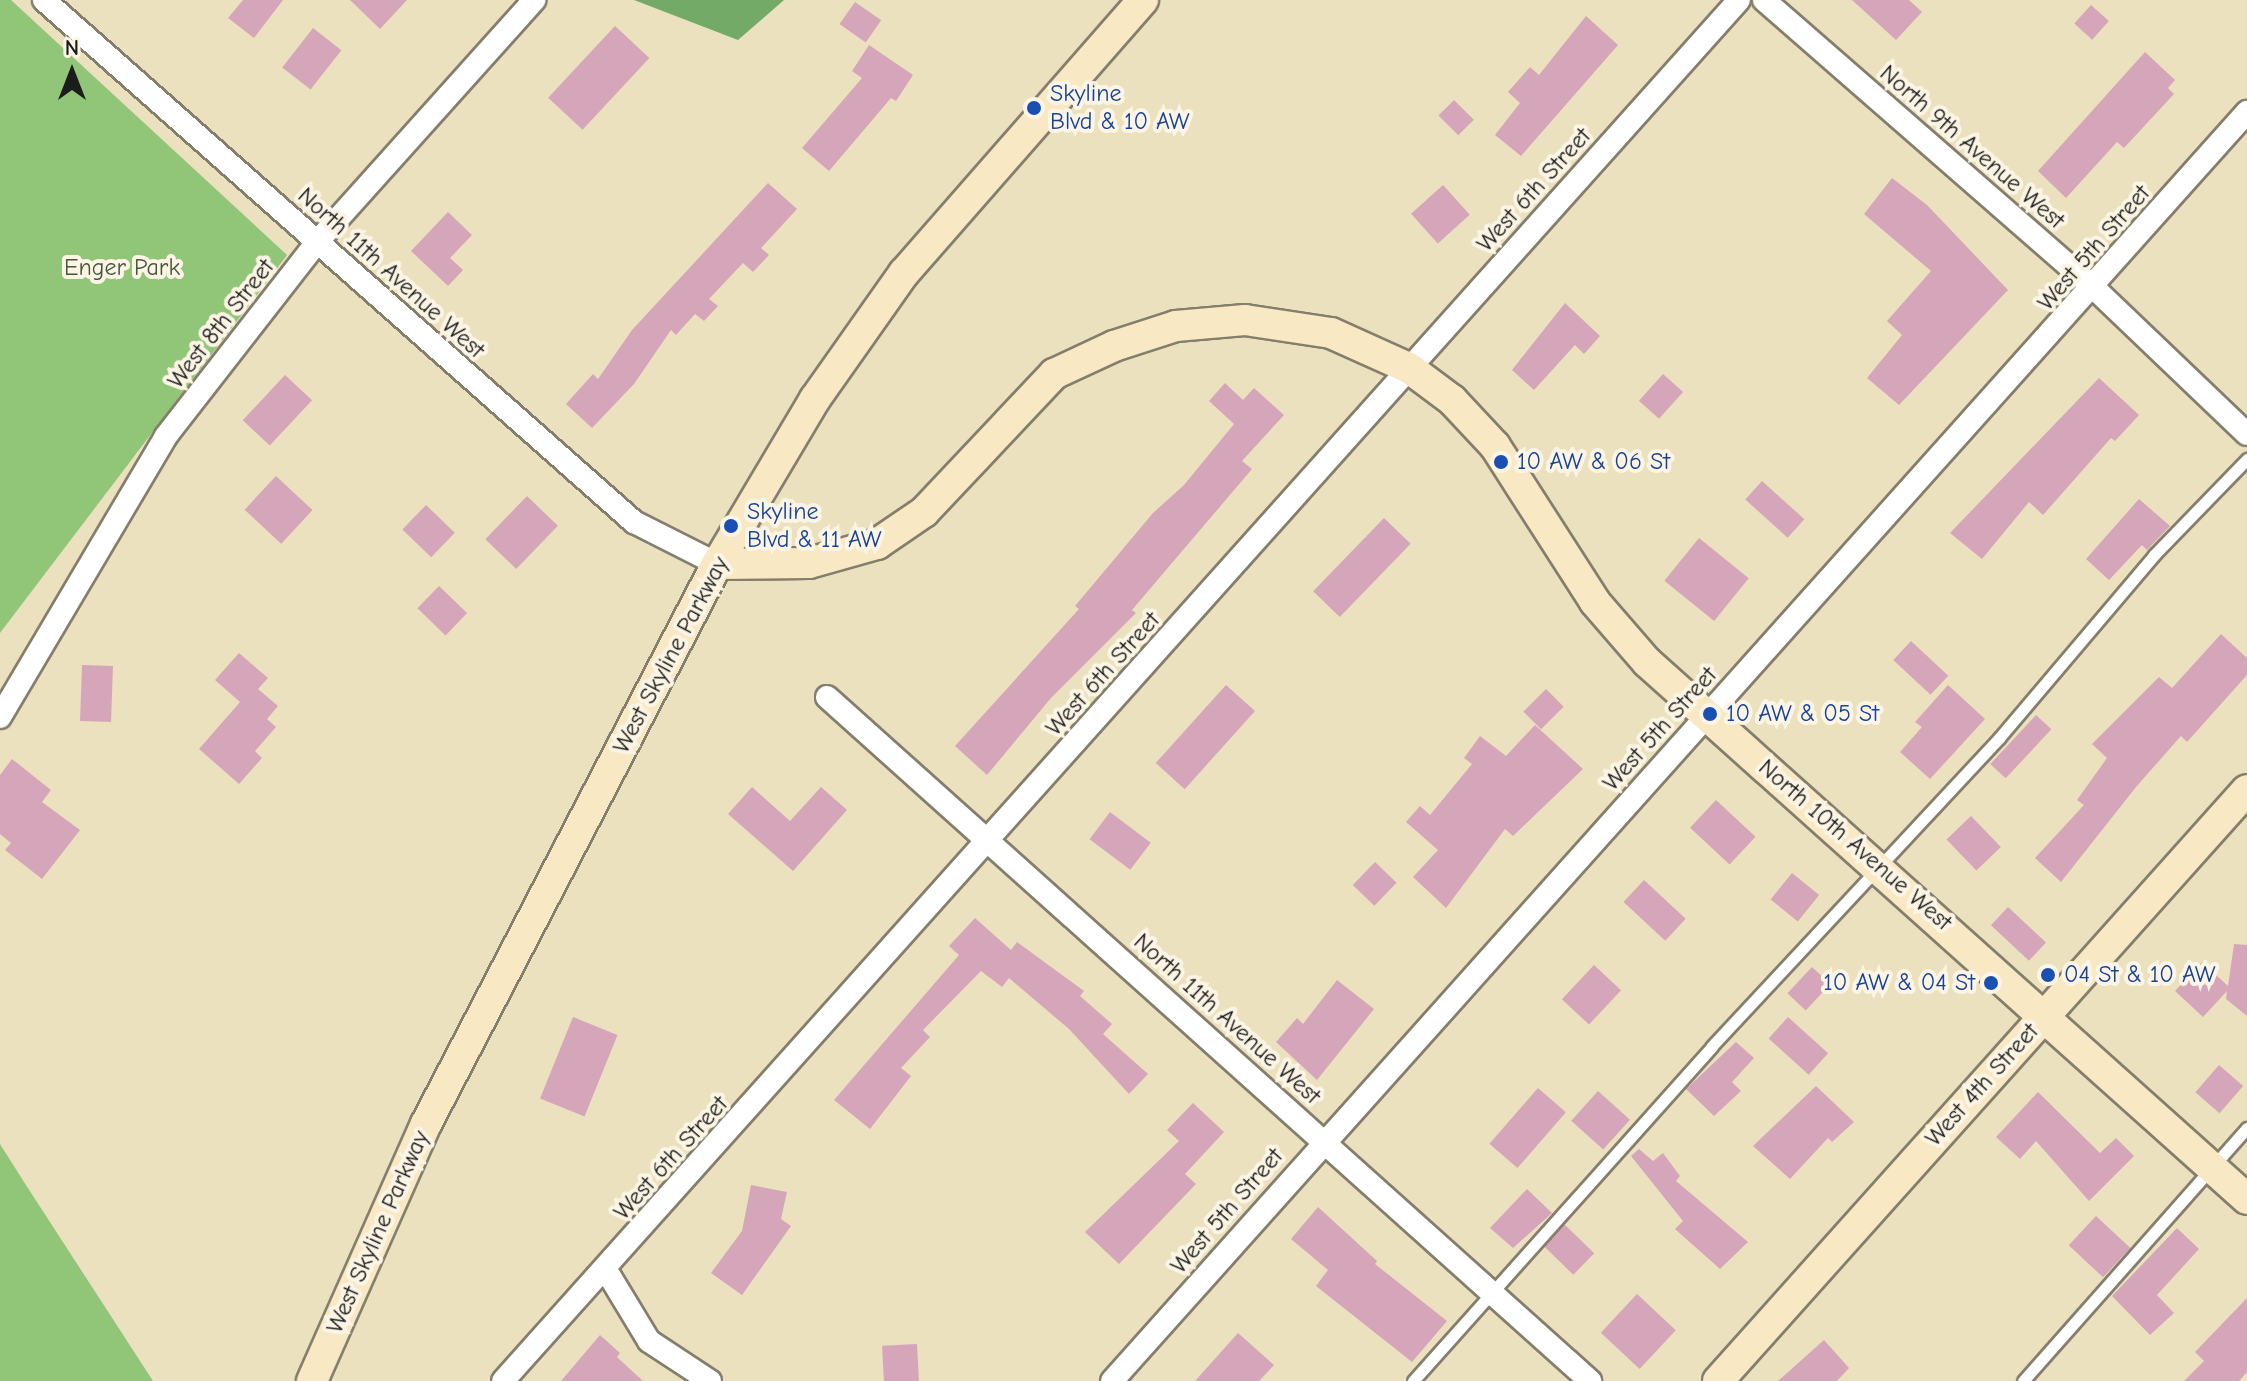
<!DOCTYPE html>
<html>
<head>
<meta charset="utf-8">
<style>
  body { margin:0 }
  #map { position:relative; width:2247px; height:1381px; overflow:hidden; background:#ebe1be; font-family:"Comic Neue",sans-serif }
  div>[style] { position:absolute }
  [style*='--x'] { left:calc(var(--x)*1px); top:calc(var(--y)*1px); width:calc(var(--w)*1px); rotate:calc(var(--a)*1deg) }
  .green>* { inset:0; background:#91c577 }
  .forest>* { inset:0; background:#74aa68 }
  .building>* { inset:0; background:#d5a6ba; transform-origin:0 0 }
  .roads { filter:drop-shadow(2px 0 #847e6d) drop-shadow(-2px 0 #847e6d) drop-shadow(0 2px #847e6d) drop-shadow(0 -2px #847e6d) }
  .lane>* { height:11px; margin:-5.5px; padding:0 5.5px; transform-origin:5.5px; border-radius:5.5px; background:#fff }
  .street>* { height:22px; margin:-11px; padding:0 11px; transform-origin:11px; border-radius:11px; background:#fff }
  .secondary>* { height:30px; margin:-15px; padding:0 15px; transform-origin:15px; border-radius:15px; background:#f8e8c3 }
  .dots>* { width:22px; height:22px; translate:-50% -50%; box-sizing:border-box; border:4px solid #fcf5e5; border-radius:50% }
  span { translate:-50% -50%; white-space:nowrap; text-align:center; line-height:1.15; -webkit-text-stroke:8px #fcf5e5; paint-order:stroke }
  .transit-label { font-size:24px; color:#164399 }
  .left { translate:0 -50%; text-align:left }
  .right { translate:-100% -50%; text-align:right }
  .street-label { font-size:24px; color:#1c1c1c }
  .park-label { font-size:24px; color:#45573c }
  .north { position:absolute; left:32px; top:32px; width:80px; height:80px; -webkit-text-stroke:6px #fcf5e5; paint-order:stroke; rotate:0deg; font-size:22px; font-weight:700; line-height:32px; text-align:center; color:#1c1c1c }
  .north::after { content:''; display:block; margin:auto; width:28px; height:36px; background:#1c1c1c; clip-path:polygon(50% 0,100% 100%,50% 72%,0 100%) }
</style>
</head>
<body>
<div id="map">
  <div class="green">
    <i style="clip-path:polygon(0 0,11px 0,287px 255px,0 633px)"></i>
    <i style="clip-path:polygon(0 1144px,24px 1182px,153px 1381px,0 1381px)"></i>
  </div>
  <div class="forest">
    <i style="clip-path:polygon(634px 0,784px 0,738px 40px)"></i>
  </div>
  <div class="building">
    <i style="clip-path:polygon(243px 0,283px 0,254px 38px,228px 18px)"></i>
    <i style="clip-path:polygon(350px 0,407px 0,380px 29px)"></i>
    <i style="clip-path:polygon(1852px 0,1909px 0,1922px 12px,1896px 40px)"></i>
    <i style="left:855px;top:2px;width:32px;height:27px;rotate:35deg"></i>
    <i style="left:2091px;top:5px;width:24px;height:25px;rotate:42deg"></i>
    <i style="clip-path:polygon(1586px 16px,1618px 45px,1521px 156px,1495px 135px,1520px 103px,1508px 92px,1530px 67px,1539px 75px)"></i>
    <i style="left:615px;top:26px;width:47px;height:98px;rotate:43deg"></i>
    <i style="left:313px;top:28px;width:36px;height:50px;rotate:38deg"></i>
    <i style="clip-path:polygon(869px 45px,913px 75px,896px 101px,891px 98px,829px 171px,802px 148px,862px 78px,852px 71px)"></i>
    <i style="clip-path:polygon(2145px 52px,2175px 80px,2168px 88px,2174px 94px,2124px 148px,2117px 142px,2066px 198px,2038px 171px)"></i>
    <i style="left:1454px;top:100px;width:28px;height:22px;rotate:45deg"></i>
    <i style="clip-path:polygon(1892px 178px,1927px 205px,2008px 290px,1899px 405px,1867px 378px,1902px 335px,1887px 321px,1931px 271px,1864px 214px)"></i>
    <i style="clip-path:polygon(768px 183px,797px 209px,761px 248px,769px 255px,753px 272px,743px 263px,709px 299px,718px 306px,704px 321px,695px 314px,676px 335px,671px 330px,634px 384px,592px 428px,566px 404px,593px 374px,598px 379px,632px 330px)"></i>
    <i style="left:1443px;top:185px;width:40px;height:43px;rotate:48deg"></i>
    <i style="clip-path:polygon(448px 212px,472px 235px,450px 258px,463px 270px,448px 286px,411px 251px)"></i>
    <i style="clip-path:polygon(1565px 303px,1600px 336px,1584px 354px,1575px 345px,1534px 390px,1512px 370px)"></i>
    <i style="left:1663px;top:374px;width:27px;height:36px;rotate:42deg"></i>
    <i style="left:285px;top:375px;width:37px;height:62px;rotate:43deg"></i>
    <i style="clip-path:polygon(2099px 378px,2139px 415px,2115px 441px,2111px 438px,2043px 515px,2029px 502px,1982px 559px,1950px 533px)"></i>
    <i style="clip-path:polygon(1225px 383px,1243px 400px,1254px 388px,1284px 415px,1242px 461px,1252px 469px,1132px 610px,1136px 613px,1051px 698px,987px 775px,955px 746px,1079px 609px,1075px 606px,1153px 513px,1184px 485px,1234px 424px,1209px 401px)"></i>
    <i style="left:276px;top:476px;width:50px;height:46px;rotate:43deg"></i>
    <i style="left:1762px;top:481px;width:57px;height:25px;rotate:42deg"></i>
    <i style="left:527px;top:496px;width:43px;height:60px;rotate:44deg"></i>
    <i style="clip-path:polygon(2139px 499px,2170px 526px,2147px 550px,2142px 545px,2109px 580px,2086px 559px)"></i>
    <i style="left:426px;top:505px;width:40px;height:34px;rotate:44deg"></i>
    <i style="left:1384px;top:518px;width:37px;height:102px;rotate:44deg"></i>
    <i style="left:1699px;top:538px;width:64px;height:55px;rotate:39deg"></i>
    <i style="left:439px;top:586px;width:39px;height:31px;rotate:44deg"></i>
    <i style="clip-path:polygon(2221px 634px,2247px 658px,2247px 675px,2187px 742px,2181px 736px,2136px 787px,2061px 882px,2035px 858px,2084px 805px,2077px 800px,2107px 758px,2092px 744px,2159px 677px,2172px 688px)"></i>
    <i style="left:1911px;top:641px;width:51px;height:26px;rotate:43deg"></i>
    <i style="clip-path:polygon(239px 653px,268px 678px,258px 689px,278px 706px,267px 719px,276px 727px,255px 751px,262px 758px,239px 784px,199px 749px,240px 702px,215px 680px)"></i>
    <i style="left:82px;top:665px;width:31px;height:56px;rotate:2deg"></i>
    <i style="left:1226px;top:685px;width:39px;height:105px;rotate:42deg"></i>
    <i style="clip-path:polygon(1948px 685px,1985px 719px,1930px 779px,1900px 752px,1922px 727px,1915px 722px)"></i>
    <i style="left:1546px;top:689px;width:25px;height:32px;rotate:45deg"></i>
    <i style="left:2036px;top:715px;width:21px;height:67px;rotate:43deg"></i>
    <i style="clip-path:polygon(1535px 725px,1583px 769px,1513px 836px,1505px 829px,1446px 908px,1413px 877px,1438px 850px,1406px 822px,1420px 806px,1430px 815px,1472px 764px,1464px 758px,1480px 736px,1506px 756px)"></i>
    <i style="clip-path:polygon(12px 759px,51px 790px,42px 802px,80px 830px,42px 879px,5px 850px,11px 843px,0 834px,0 775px)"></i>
    <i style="clip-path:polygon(752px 787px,790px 821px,821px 787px,847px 810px,793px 871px,728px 814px)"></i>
    <i style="left:1716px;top:800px;width:54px;height:38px;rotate:43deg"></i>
    <i style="left:1110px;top:812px;width:51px;height:34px;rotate:37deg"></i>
    <i style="left:1971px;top:816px;width:43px;height:34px;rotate:46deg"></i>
    <i style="left:1375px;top:862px;width:30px;height:32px;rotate:44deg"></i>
    <i style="left:1792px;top:873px;width:35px;height:34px;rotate:39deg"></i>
    <i style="left:1644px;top:880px;width:57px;height:30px;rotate:43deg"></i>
    <i style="left:2008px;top:907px;width:52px;height:25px;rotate:43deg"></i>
    <i style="clip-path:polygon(975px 918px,1011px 950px,1017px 942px,1084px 991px,1080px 996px,1112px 1024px,1103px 1034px,1148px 1074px,1129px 1094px,1069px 1029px,1009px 978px,1002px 987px,981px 971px,923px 1030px,930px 1037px,901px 1068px,911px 1076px,870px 1129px,834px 1100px,959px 955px,949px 946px)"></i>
    <i style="clip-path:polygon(2234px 944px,2247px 945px,2247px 1016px,2226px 999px,2227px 991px,2203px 1017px,2175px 991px,2202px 962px,2228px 986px)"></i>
    <i style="left:1594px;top:965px;width:37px;height:47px;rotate:43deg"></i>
    <i style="left:1812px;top:967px;width:25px;height:36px;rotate:43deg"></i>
    <i style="clip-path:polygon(1337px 980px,1374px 1009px,1317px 1080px,1276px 1042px,1297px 1018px,1303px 1024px)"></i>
    <i style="left:573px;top:1017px;width:48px;height:88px;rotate:22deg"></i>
    <i style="left:1788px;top:1017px;width:54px;height:29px;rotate:42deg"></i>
    <i style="clip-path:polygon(1736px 1042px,1754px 1058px,1732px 1082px,1741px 1091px,1714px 1116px,1686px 1089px)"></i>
    <i style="left:2219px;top:1065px;width:32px;height:36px;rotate:41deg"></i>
    <i style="clip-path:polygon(1816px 1086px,1854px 1122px,1832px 1142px,1828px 1138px,1790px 1179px,1753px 1146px)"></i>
    <i style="left:1538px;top:1088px;width:37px;height:74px;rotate:41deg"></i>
    <i style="left:1598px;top:1091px;width:43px;height:40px;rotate:42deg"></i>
    <i style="clip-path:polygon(2038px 1092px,2100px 1153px,2116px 1138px,2134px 1156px,2089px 1201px,2036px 1141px,2020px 1159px,1996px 1137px)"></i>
    <i style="clip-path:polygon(1193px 1103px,1224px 1132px,1185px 1174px,1196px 1184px,1119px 1264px,1085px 1232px,1179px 1141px,1167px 1130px)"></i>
    <i style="clip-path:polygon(1639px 1149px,1653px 1161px,1663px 1153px,1680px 1176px,1676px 1181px,1748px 1242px,1720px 1269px,1675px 1229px,1683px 1221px,1631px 1156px)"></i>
    <i style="clip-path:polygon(751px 1185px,787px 1192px,781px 1219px,791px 1226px,742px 1295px,711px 1273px,742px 1231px)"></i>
    <i style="clip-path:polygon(1527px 1189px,1552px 1213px,1513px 1248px,1490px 1228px)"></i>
    <i style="clip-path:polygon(1318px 1207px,1377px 1261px,1375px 1264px,1447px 1321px,1412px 1362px,1316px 1286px,1328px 1270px,1291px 1239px)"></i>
    <i style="left:2096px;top:1216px;width:47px;height:40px;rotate:43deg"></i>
    <i style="left:1564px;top:1224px;width:42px;height:30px;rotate:44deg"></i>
    <i style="clip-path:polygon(2177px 1228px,2199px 1249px,2157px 1295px,2174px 1313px,2150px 1335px,2112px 1296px)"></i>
    <i style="left:1637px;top:1294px;width:53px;height:53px;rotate:43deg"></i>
    <i style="clip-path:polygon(2247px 1298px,2247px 1372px,2239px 1381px,2184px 1381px,2204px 1361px,2195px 1352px)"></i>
    <i style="clip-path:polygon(1238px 1333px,1274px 1365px,1259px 1381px,1195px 1381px)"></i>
    <i style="clip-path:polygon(600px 1335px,620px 1353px,617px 1357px,643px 1381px,561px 1381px)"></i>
    <i style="clip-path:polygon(1824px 1340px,1849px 1368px,1837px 1381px,1778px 1381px)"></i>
    <i style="left:917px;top:1344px;width:37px;height:35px;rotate:87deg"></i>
  </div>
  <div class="roads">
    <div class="lane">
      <i style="--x:1413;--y:1381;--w:449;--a:-48.2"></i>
      <i style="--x:1712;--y:1046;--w:421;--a:-47"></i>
      <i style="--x:1999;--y:738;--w:240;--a:-49.7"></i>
      <i style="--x:2154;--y:555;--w:134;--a:-45.9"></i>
      <i style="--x:2023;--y:1381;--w:338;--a:-48.5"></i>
    </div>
    <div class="street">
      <i style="--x:44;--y:0;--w:788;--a:41.5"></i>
      <i style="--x:634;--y:522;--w:93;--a:26.8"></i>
      <i style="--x:1764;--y:0;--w:438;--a:41.1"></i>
      <i style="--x:2094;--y:288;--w:211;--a:43.7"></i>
      <i style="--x:827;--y:697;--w:1025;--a:41.87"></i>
      <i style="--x:0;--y:717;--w:326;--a:-59.4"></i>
      <i style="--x:166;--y:436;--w:247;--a:-52.1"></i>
      <i style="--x:318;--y:241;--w:324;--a:-48.1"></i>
      <i style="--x:606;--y:1270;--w:83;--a:58.8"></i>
      <i style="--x:649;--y:1341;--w:73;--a:33.3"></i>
      <i style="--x:503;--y:1381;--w:1853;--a:-48.17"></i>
      <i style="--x:1112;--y:1381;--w:1703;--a:-48.19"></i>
    </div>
    <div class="secondary">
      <i style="--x:717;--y:564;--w:92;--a:-0.6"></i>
      <i style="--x:809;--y:563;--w:71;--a:-15.6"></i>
      <i style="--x:877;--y:544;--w:57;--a:-34.2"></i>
      <i style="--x:924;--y:512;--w:190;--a:-46.7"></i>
      <i style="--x:1054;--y:374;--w:66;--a:-25"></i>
      <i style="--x:1114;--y:346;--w:65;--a:-17.9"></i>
      <i style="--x:1176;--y:326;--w:69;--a:-5"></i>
      <i style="--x:1245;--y:320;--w:87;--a:8.6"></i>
      <i style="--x:1331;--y:333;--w:85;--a:24.2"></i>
      <i style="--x:1409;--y:368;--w:54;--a:36.7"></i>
      <i style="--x:1452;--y:400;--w:63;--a:46.9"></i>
      <i style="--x:1495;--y:446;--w:185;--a:57.3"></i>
      <i style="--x:1595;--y:602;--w:79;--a:49.1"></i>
      <i style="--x:1647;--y:662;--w:805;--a:41.83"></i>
      <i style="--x:312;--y:1381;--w:281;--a:-66.1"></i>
      <i style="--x:426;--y:1124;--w:631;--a:-62.54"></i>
      <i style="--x:717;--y:564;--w:192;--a:-59.3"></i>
      <i style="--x:815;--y:399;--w:154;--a:-54.8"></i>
      <i style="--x:904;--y:273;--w:363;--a:-48.8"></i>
      <i style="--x:1718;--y:1381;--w:793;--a:-48.17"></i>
    </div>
  </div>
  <div class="dots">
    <i style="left:1034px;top:108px;background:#1a4fb4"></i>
    <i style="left:1501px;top:462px;background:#1a4fb4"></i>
    <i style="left:731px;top:526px;background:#1a4fb4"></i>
    <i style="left:1710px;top:714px;background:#1a4fb4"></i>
    <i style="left:2048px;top:975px;background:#1a4fb4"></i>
    <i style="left:1991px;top:983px;background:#1a4fb4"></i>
  </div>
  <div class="transit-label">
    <span class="left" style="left:1050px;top:108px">Skyline<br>Blvd &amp; 10 AW</span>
    <span class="left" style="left:1517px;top:462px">10 AW &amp; 06 St</span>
    <span class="left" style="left:747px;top:526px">Skyline<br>Blvd &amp; 11 AW</span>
    <span class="left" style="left:1726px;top:714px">10 AW &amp; 05 St</span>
    <span class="left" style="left:2064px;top:975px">04 St &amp; 10 AW</span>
    <span class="right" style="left:1975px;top:983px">10 AW &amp; 04 St</span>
  </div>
  <div class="street-label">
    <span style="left:1972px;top:147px;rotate:41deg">North 9th Avenue West</span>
    <span style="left:1534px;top:190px;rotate:-48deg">West 6th Street</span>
    <span style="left:2094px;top:248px;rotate:-49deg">West 5th Street</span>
    <span style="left:391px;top:273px;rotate:42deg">North 11th Avenue West</span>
    <span style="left:221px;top:324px;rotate:-52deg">West 8th Street</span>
    <span style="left:671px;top:655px;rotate:-62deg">West Skyline Parkway</span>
    <span style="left:1103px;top:674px;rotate:-48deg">West 6th Street</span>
    <span style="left:1660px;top:729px;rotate:-48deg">West 5th Street</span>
    <span style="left:1855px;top:845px;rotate:41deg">North 10th Avenue West</span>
    <span style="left:1227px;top:1019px;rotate:42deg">North 11th Avenue West</span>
    <span style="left:1982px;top:1085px;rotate:-48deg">West 4th Street</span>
    <span style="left:671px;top:1158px;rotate:-48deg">West 6th Street</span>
    <span style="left:1227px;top:1211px;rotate:-49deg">West 5th Street</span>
    <span style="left:378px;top:1232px;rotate:-66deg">West Skyline Parkway</span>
  </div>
  <div class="park-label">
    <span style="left:122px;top:268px">Enger Park</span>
  </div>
  <div class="north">N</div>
</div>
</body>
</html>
